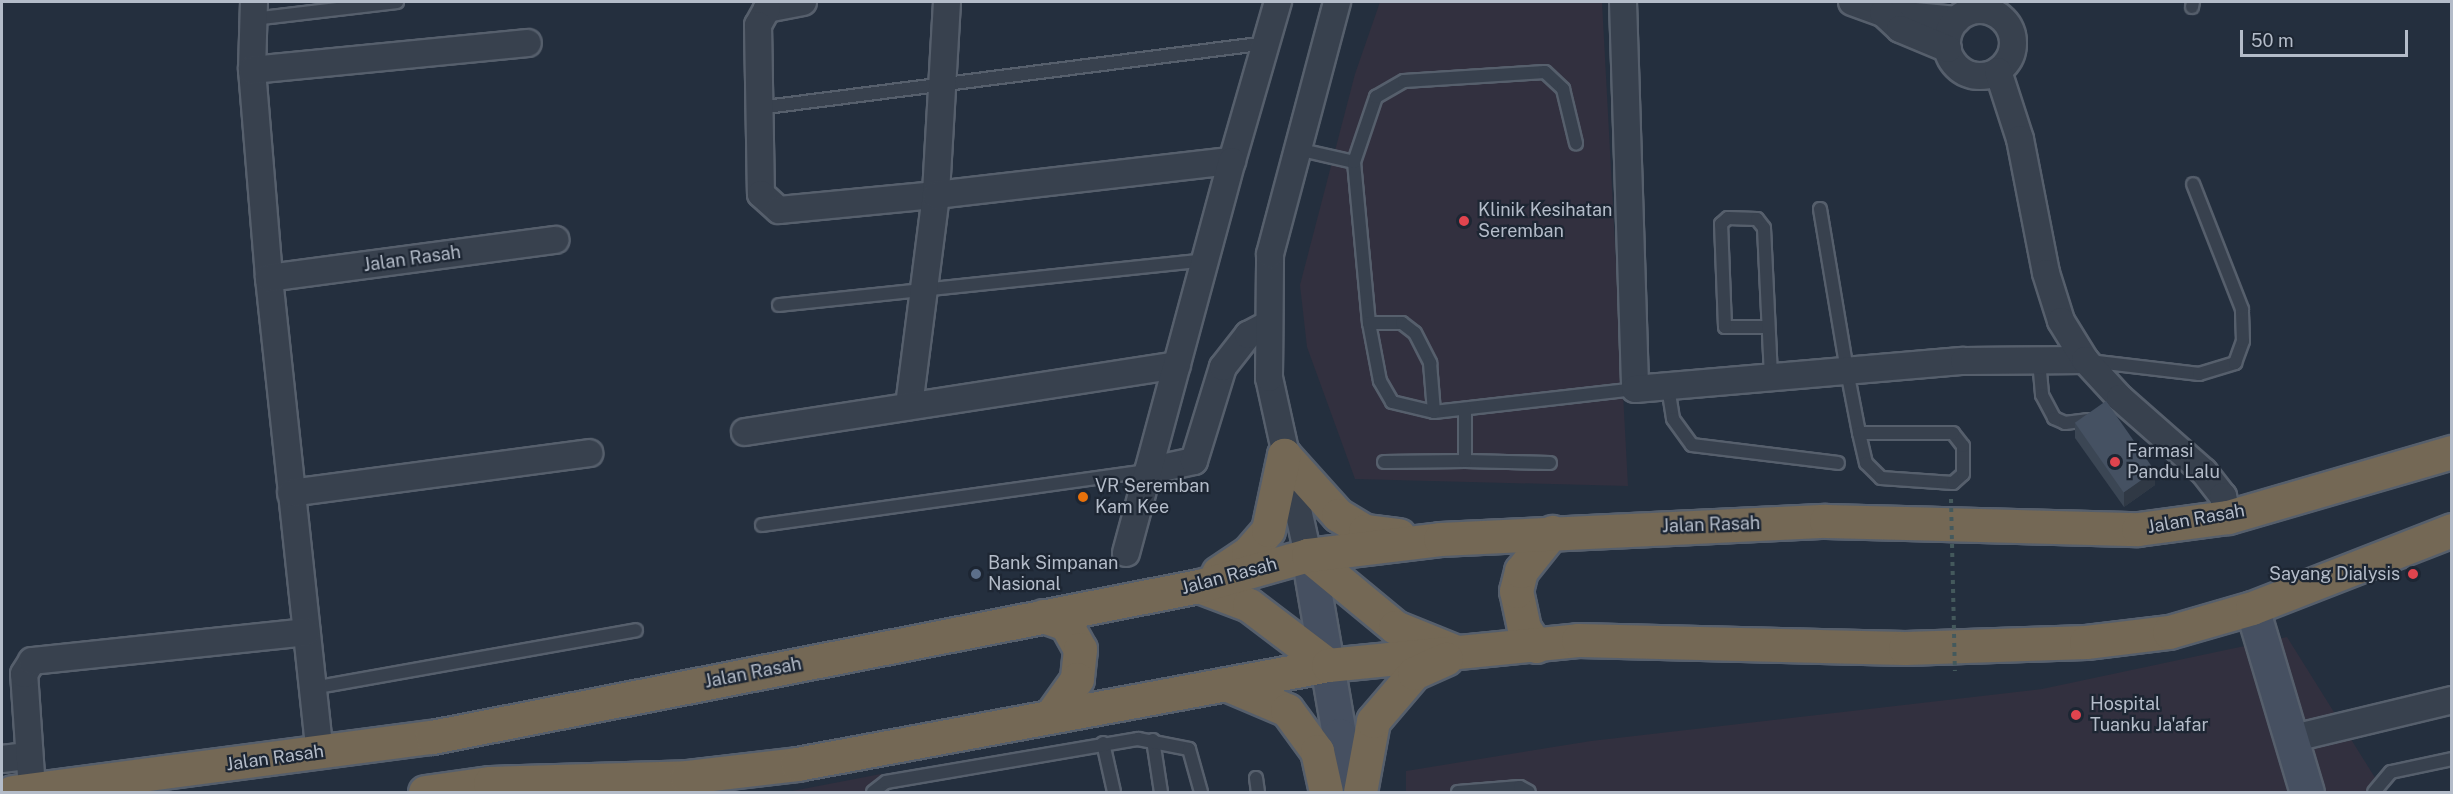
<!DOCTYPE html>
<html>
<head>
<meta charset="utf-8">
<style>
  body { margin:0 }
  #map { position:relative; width:2453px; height:794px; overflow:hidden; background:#242f3e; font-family:"Public Sans",sans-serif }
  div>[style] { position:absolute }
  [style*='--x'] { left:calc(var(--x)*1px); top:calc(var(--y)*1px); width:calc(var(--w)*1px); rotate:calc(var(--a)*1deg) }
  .medical>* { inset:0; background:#32303f }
  .roads { filter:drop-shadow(2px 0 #565f6c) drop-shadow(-2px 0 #565f6c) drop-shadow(0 2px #565f6c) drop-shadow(0 -2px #565f6c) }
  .lane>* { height:12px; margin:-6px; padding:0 6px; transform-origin:6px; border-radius:6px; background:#38414e }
  .street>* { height:26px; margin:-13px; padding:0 13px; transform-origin:13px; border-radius:13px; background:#38414e }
  .street>.ring { margin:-13px; padding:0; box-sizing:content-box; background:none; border:26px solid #38414e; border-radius:50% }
  .secondary>* { height:33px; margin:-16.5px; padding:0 16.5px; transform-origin:16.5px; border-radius:16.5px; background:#465061 }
  .highway>* { height:33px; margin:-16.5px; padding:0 16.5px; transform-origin:16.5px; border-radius:16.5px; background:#746855 }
  .path-bridge>* { height:4px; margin-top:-2px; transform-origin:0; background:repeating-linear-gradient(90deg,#44595c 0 4.5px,transparent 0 9px) }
  .wall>* { inset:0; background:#3b4654 }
  .shaded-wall>* { inset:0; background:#303945 }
  .building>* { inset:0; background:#455162; transform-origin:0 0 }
  .dots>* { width:16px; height:16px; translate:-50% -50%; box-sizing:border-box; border:3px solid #1d2633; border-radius:50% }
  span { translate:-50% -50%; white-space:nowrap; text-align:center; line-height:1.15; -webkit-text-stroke:4.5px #1d2633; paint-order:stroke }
  .poi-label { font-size:18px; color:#b4bcc9 }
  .left { translate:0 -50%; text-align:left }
  .right { translate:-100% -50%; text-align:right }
  .street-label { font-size:18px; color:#b4bcc9 }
  .frame { position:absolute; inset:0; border:3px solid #b4bcc9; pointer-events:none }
  .scale { position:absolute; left:2240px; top:30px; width:168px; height:27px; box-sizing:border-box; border:3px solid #b4bcc9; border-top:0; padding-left:8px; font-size:18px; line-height:21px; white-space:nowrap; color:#b4bcc9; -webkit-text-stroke:4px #1d2633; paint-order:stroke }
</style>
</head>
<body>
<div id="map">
  <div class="medical">
    <i style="clip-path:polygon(1380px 2px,1602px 2px,1628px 486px,1355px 479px,1307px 347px,1300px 285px,1355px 74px)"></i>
    <i style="clip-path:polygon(2287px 637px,2384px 792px,1406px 792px,1406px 771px,1591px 741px,2042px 689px)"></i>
    <i style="clip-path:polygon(881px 774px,885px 792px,787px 792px)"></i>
  </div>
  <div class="roads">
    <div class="lane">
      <i style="--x:2192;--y:7;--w:5;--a:-79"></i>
      <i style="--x:253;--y:19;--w:145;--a:-6.7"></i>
      <i style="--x:758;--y:108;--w:513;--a:-7.28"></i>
      <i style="--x:1297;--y:149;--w:58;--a:12.8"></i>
      <i style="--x:1354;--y:162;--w:162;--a:84.7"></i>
      <i style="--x:1369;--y:323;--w:59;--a:79.3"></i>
      <i style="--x:1380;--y:381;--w:24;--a:60"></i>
      <i style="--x:1392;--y:402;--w:43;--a:13.4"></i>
      <i style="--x:1434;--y:412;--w:202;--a:-6.5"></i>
      <i style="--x:1354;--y:162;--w:69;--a:-71.3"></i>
      <i style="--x:1376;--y:97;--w:32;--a:-30"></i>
      <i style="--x:1404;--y:81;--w:141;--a:-3.7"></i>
      <i style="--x:1545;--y:72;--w:25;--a:43"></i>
      <i style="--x:1563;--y:89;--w:56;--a:76.5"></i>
      <i style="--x:1820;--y:209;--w:164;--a:80.5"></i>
      <i style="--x:1847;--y:371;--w:63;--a:79"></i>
      <i style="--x:1859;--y:433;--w:31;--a:77"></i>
      <i style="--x:1866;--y:463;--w:21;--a:45"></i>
      <i style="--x:1881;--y:478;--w:72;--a:4"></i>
      <i style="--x:1953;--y:483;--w:13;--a:-42"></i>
      <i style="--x:1963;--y:474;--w:28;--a:-90"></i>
      <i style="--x:1963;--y:446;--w:16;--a:-128"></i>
      <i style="--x:1953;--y:433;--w:94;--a:180"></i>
      <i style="--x:779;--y:305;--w:427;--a:-6"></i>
      <i style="--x:1369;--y:323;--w:33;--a:0"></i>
      <i style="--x:1402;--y:323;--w:16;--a:38"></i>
      <i style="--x:1415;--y:333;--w:34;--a:63"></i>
      <i style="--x:1430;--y:363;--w:49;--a:85.3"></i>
      <i style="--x:1768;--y:327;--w:43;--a:180"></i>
      <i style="--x:1725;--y:327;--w:103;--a:-92.2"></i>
      <i style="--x:1721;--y:224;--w:9;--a:-41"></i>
      <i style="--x:1728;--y:218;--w:29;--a:2"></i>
      <i style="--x:1757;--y:219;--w:11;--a:52"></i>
      <i style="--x:1764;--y:228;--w:149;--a:87.3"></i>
      <i style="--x:2039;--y:360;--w:35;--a:85"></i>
      <i style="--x:2042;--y:395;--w:26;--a:62"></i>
      <i style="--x:2054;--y:418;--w:12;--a:24"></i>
      <i style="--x:2065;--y:423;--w:24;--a:-7"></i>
      <i style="--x:2089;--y:361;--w:111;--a:6.7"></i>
      <i style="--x:2199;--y:374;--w:38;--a:-17"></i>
      <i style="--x:2235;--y:363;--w:23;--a:-70"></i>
      <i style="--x:2243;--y:341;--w:32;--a:-92"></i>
      <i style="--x:2242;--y:309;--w:134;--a:-111.4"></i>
      <i style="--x:1668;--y:387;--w:32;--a:81"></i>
      <i style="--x:1673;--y:419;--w:32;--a:54"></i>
      <i style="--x:1692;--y:445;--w:147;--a:7"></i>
      <i style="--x:1465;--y:461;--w:85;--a:1.3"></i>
      <i style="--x:1384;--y:462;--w:81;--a:-0.7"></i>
      <i style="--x:1465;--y:461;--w:52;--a:-90"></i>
      <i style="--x:762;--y:525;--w:390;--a:-8"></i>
      <i style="--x:312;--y:688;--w:329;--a:-10.1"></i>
      <i style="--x:1153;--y:740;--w:53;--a:81.3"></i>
      <i style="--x:1103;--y:743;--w:50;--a:77.3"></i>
      <i style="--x:1256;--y:778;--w:14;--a:82"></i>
      <i style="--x:873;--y:792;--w:16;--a:-38"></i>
      <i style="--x:886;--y:782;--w:256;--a:-9.7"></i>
      <i style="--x:1138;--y:739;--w:52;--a:11.1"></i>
      <i style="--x:1189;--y:749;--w:45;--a:74.4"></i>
      <i style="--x:1458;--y:792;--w:62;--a:-4.6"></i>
      <i style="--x:1520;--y:787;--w:10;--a:29"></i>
      <i style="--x:2374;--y:792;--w:26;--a:-50"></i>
      <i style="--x:2391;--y:772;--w:62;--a:-12"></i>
    </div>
    <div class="street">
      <i style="--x:254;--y:2;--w:68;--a:91.7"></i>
      <i style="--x:252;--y:70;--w:209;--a:85.3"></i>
      <i style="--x:269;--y:278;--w:477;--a:83.9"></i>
      <i style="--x:803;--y:2;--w:37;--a:169"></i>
      <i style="--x:767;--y:9;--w:18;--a:119"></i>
      <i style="--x:758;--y:25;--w:169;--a:89"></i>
      <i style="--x:761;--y:194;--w:24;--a:42"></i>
      <i style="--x:779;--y:210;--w:158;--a:-5.5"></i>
      <i style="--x:936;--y:195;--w:213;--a:97.3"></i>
      <i style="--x:947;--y:2;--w:193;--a:93.3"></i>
      <i style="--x:936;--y:195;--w:298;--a:-6.6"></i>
      <i style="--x:1232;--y:161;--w:166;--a:-73.9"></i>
      <i style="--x:1623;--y:2;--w:387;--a:88.2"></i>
      <i style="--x:1635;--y:389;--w:330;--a:-4.9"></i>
      <i style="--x:1964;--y:361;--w:121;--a:-0.5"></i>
      <i style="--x:1852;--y:2;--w:33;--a:20"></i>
      <i style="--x:1883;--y:13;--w:74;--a:5.4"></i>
      <i class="ring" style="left:1947px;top:10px;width:40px;height:40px"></i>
      <i style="--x:1883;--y:13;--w:23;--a:43"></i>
      <i style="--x:1900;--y:29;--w:52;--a:22.6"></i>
      <i style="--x:252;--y:70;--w:277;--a:-5.6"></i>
      <i style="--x:1998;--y:71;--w:71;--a:72.1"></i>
      <i style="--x:2020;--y:139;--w:136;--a:79"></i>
      <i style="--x:2046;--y:273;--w:50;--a:72.6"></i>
      <i style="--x:2061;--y:321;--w:46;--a:58.4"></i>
      <i style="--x:2085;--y:360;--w:52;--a:47.4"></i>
      <i style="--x:2120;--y:398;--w:112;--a:41.4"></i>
      <i style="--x:2204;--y:472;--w:31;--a:52"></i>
      <i style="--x:2223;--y:496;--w:22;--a:77"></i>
      <i style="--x:269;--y:278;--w:289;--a:-7.6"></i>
      <i style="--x:745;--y:432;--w:437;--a:-8.8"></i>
      <i style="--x:1148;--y:471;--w:47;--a:-12.3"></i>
      <i style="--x:1194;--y:461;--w:98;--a:-72.9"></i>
      <i style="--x:1223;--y:367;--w:41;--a:-52"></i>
      <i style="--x:1248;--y:335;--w:21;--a:-28"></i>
      <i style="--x:291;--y:493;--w:301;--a:-7.6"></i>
      <i style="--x:1126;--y:553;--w:406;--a:-74.9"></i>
      <i style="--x:1308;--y:555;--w:181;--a:-102.4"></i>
      <i style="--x:1269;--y:378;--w:124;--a:-89.5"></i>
      <i style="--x:1270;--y:254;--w:261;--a:-75.1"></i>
      <i style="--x:2290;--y:739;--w:167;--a:-13.5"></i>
      <i style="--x:2;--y:759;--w:26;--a:-7"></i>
      <i style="--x:32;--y:790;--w:116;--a:-93.9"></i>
      <i style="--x:24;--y:674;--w:15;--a:-58"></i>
      <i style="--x:32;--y:661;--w:276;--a:-6"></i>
    </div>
    <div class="secondary">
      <i style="--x:1308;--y:555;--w:183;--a:80.2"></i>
      <i style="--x:1339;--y:735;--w:57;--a:86"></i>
      <i style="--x:2252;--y:608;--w:192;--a:73.4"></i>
    </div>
    <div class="highway">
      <i style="--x:1284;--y:455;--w:81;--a:48"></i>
      <i style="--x:1338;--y:515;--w:31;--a:31"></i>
      <i style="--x:1365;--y:531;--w:34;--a:7"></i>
      <i style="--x:1308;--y:555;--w:113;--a:39.6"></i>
      <i style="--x:1395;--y:627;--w:64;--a:22.1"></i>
      <i style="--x:1218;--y:573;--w:36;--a:-34"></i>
      <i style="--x:1248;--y:553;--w:30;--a:-49"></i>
      <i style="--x:1268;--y:530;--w:77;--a:-78"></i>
      <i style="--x:1199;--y:586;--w:53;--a:20.8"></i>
      <i style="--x:1249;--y:605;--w:99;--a:37.2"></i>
      <i style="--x:1043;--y:616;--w:24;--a:19"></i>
      <i style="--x:1066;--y:624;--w:29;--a:61"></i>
      <i style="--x:1080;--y:649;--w:30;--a:96"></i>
      <i style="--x:1077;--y:679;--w:43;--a:125.5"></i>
      <i style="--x:1536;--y:646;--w:22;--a:-124"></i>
      <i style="--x:1524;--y:628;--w:38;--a:-102"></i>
      <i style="--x:1516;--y:591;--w:21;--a:-76"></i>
      <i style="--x:1521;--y:571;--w:50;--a:-51.5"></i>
      <i style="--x:1226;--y:684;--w:66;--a:23.1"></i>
      <i style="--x:1287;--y:710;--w:51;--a:53.8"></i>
      <i style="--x:1317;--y:751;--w:42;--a:77.6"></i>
      <i style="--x:12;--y:792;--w:424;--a:-7.5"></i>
      <i style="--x:432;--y:737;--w:782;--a:-11.14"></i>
      <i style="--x:1199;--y:586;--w:113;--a:-15.9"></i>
      <i style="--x:1308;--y:555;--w:133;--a:-6.9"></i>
      <i style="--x:1440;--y:539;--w:386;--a:-2.7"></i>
      <i style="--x:1826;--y:521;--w:312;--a:1.5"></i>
      <i style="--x:2138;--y:529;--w:91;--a:-7.6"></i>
      <i style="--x:2228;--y:517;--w:233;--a:-16.2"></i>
      <i style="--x:425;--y:792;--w:66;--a:-7.9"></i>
      <i style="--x:490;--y:783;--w:197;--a:-1.7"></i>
      <i style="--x:687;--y:777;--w:111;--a:-6.7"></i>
      <i style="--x:797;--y:764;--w:540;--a:-10.56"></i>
      <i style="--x:1328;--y:665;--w:251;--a:-5.7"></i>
      <i style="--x:1578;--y:640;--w:327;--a:1.4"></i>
      <i style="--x:1905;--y:648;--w:181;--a:-1.9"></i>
      <i style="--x:2086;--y:642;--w:84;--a:-6.9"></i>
      <i style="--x:2169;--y:632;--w:86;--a:-16.1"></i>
      <i style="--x:2252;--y:608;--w:215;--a:-21.3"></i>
      <i style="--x:1360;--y:792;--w:72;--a:-79.6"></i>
      <i style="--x:1373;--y:721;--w:63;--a:-49.5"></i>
      <i style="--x:1414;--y:673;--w:35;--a:-24"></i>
    </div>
  </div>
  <div class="path-bridge">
    <i style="--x:1951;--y:499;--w:172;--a:88.7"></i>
  </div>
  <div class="wall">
    <i style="clip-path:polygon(2075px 423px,2155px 485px,2124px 507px,2075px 438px)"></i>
  </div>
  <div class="shaded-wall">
    <i style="clip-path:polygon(2155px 470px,2155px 485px,2124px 507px,2124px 492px)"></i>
  </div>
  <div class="building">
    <i style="left:2106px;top:401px;width:85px;height:38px;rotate:55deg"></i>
  </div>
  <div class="dots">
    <i style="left:1464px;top:221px;background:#e0444e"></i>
    <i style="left:2115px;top:462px;background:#e0444e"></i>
    <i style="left:1083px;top:497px;background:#e8710a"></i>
    <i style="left:976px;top:574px;background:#5c6f8a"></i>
    <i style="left:2413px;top:574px;background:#e0444e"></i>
    <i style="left:2076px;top:715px;background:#e0444e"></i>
  </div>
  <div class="poi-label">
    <span class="left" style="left:1478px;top:221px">Klinik Kesihatan<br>Seremban</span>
    <span class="left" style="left:2127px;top:462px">Farmasi<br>Pandu Lalu</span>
    <span class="left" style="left:1095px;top:497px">VR Seremban<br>Kam Kee</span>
    <span class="left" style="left:988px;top:574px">Bank Simpanan<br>Nasional</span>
    <span class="right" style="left:2400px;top:574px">Sayang Dialysis</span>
    <span class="left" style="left:2090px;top:715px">Hospital<br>Tuanku Ja'afar</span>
  </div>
  <div class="street-label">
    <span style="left:412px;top:259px;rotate:-8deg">Jalan Rasah</span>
    <span style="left:2196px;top:519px;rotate:-10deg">Jalan Rasah</span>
    <span style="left:1711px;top:525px;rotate:-2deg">Jalan Rasah</span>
    <span style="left:1229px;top:576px;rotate:-15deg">Jalan Rasah</span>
    <span style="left:753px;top:673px;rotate:-11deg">Jalan Rasah</span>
    <span style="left:275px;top:758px;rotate:-8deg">Jalan Rasah</span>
  </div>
  <div class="frame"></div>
  <div class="scale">50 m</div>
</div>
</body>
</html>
